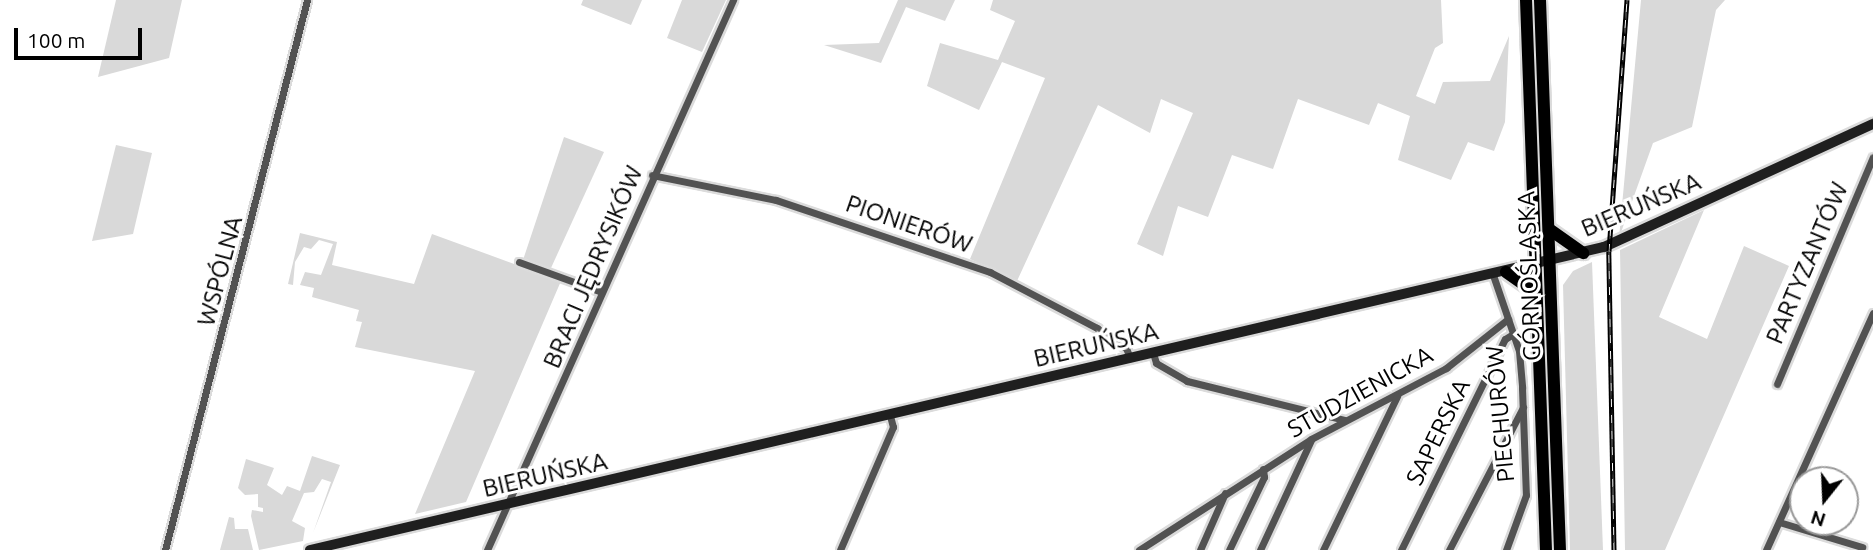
<!DOCTYPE html>
<html>
<head>
<meta charset="utf-8">
<style>
  body { margin:0 }
  #map { position:relative; width:1873px; height:550px; overflow:hidden; background:#fff; font-family:Ubuntu,sans-serif }
  div>[style] { position:absolute }
  [style*='--x'] { left:calc(var(--x)*1px); top:calc(var(--y)*1px); width:calc(var(--w)*1px); rotate:calc(var(--a)*1deg) }
  .green>* { inset:0; background:#d9d9d9 }
  .roads { filter:drop-shadow(2px 0 #dbdbdb) drop-shadow(-2px 0 #dbdbdb) drop-shadow(0 2px #dbdbdb) drop-shadow(0 -2px #dbdbdb) }
  .street>* { height:7px; margin:-3.5px; padding:0 3.5px; transform-origin:3.5px; border-radius:3.5px; background:#525252 }
  .secondary>* { height:10px; margin:-5px; padding:0 5px; transform-origin:5px; border-radius:5px; background:#1f1f1f }
  .primary>* { height:12px; margin:-6px; padding:0 6px; transform-origin:6px; border-radius:6px; background:#000 }
  .rail>* { height:5px; margin-top:-2.5px; transform-origin:0; background:repeating-linear-gradient(90deg,#fff 0 8px,#000 0 16px); box-sizing:border-box; border-block:2px solid #000 }
  span { translate:-50% -50%; white-space:nowrap; text-align:center; line-height:1.15; -webkit-text-stroke:6px #fff; paint-order:stroke }
  .street-label { font-size:24px; color:#000 }
  .north { position:absolute; left:1789px; top:466px; width:70px; height:70px; box-sizing:border-box; background:#fff; border:2px solid #999; border-radius:50%; rotate:198deg; font-size:19px; font-weight:700; line-height:28px; text-align:center; color:#000 }
  .north::after { content:''; display:block; margin:auto; width:24px; height:32px; background:#000; clip-path:polygon(50% 0,100% 100%,50% 72%,0 100%) }
  .scale { position:absolute; left:14px; top:28px; width:128px; height:32px; box-sizing:border-box; border:4px solid #000; border-top:0; padding-left:9px; font-size:21px; line-height:24px; white-space:nowrap; color:#000; -webkit-text-stroke:5px #fff; paint-order:stroke }
</style>
</head>
<body>
<div id="map">
  <div class="green">
    <i style="clip-path:polygon(116px 0,182px 0,169px 58px,98px 77px)"></i>
    <i style="clip-path:polygon(583px 0,642px 0,631px 25px,581px 5px)"></i>
    <i style="clip-path:polygon(682px 0,726px 0,702px 52px,667px 38px)"></i>
    <i style="clip-path:polygon(898px 0,955px 0,945px 21px,906px 7px,881px 63px,824px 45px,879px 43px)"></i>
    <i style="clip-path:polygon(993px 0,1441px 0,1443px 43px,1435px 48px,1416px 96px,1435px 104px,1443px 82px,1490px 81px,1509px 36px,1505px 122px,1494px 151px,1468px 142px,1451px 180px,1398px 160px,1410px 116px,1378px 103px,1369px 125px,1298px 99px,1273px 169px,1232px 155px,1208px 217px,1178px 206px,1163px 256px,1137px 244px,1193px 113px,1161px 99px,1150px 133px,1098px 105px,1017px 281px,970px 259px,1045px 78px,1002px 62px,979px 110px,927px 86px,940px 43px,998px 60px,1015px 21px,990px 10px)"></i>
    <i style="clip-path:polygon(1641px 0,1725px 0,1716px 10px,1692px 127px,1653px 143px,1619px 238px)"></i>
    <i style="clip-path:polygon(564px 137px,604px 152px,551px 268px,523px 260px)"></i>
    <i style="clip-path:polygon(116px 145px,152px 153px,133px 234px,92px 241px)"></i>
    <i style="clip-path:polygon(1704px 210px,1659px 317px,1707px 339px,1744px 246px,1789px 266px,1665px 550px,1625px 550px,1620px 250px)"></i>
    <i style="clip-path:polygon(300px 233px,337px 242px,332px 265px,414px 284px,432px 234px,561px 281px,466px 502px,415px 514px,475px 371px,355px 347px,362px 322px,356px 321px,359px 310px,312px 297px,314px 288px,300px 285px,305px 272px,321px 275px,333px 244px,319px 240px,311px 249px,304px 247px,295px 262px,293px 285px,288px 284px)"></i>
    <i style="clip-path:polygon(1592px 262px,1603px 550px,1570px 550px,1563px 285px,1573px 271px)"></i>
    <i style="clip-path:polygon(312px 456px,340px 465px,313px 533px,331px 482px,322px 479px,314px 492px,304px 493px,292px 521px,305px 528px,303px 541px,259px 550px,251px 516px,252px 510px,263px 512px,263px 508px,258px 507px,258px 494px,245px 495px,238px 488px,246px 459px,274px 468px,267px 485px,282px 495px,287px 486px,300px 491px)"></i>
    <i style="clip-path:polygon(229px 517px,234px 518px,235px 529px,248px 529px,253px 550px,220px 550px)"></i>
  </div>
  <div class="roads">
    <div class="street">
      <i style="--x:652;--y:175;--w:126;--a:11.4"></i>
      <i style="--x:776;--y:200;--w:226;--a:18.6"></i>
      <i style="--x:990;--y:272;--w:121;--a:27.6"></i>
      <i style="--x:1097;--y:328;--w:35;--a:35"></i>
      <i style="--x:1126;--y:348;--w:11;--a:68"></i>
      <i style="--x:519;--y:262;--w:88;--a:19.9"></i>
      <i style="--x:1493;--y:275;--w:80;--a:71.1"></i>
      <i style="--x:1519;--y:351;--w:37;--a:85"></i>
      <i style="--x:1522;--y:388;--w:107;--a:87.9"></i>
      <i style="--x:1526;--y:495;--w:59;--a:110"></i>
      <i style="--x:1153;--y:353;--w:10;--a:73"></i>
      <i style="--x:1156;--y:363;--w:36;--a:30"></i>
      <i style="--x:1187;--y:381;--w:163;--a:13.9"></i>
      <i style="--x:1777;--y:384;--w:246;--a:-67.1"></i>
      <i style="--x:1779;--y:522;--w:87;--a:16.8"></i>
      <i style="--x:165;--y:550;--w:568;--a:-75.52"></i>
      <i style="--x:487;--y:550;--w:603;--a:-65.9"></i>
      <i style="--x:840;--y:550;--w:134;--a:-66.7"></i>
      <i style="--x:893;--y:427;--w:11;--a:-105"></i>
      <i style="--x:1139;--y:550;--w:205;--a:-32.8"></i>
      <i style="--x:1311;--y:439;--w:153;--a:-27.7"></i>
      <i style="--x:1446;--y:368;--w:79;--a:-38.3"></i>
      <i style="--x:1200;--y:550;--w:62;--a:-66.3"></i>
      <i style="--x:1229;--y:550;--w:81;--a:-64.4"></i>
      <i style="--x:1264;--y:477;--w:8;--a:-97"></i>
      <i style="--x:1260;--y:550;--w:121;--a:-65.1"></i>
      <i style="--x:1323;--y:550;--w:171;--a:-64.3"></i>
      <i style="--x:1401;--y:550;--w:235;--a:-63.8"></i>
      <i style="--x:1505;--y:339;--w:9;--a:-32"></i>
      <i style="--x:1449;--y:550;--w:161;--a:-62.6"></i>
      <i style="--x:1766;--y:550;--w:260;--a:-65.7"></i>
    </div>
    <div class="secondary">
      <i style="--x:310;--y:550;--w:1329;--a:-13.18"></i>
      <i style="--x:1604;--y:247;--w:296;--a:-24.6"></i>
    </div>
    <div class="primary">
      <i style="--x:1526;--y:0;--w:550;--a:87.92"></i>
      <i style="--x:1540;--y:0;--w:550;--a:87.92"></i>
      <i style="--x:1549;--y:229;--w:42;--a:35.2"></i>
      <i style="--x:1506;--y:272;--w:37;--a:35"></i>
    </div>
  </div>
  <div class="rail">
    <i style="--x:1614;--y:550;--w:299;--a:-91"></i>
    <i style="--x:1609;--y:251;--w:252;--a:-85.9"></i>
  </div>
  <div class="street-label">
    <span style="left:1641px;top:205px;rotate:-23deg">BIERUŃSKA</span>
    <span style="left:909px;top:224px;rotate:19deg">PIONIERÓW</span>
    <span style="left:1807px;top:263px;rotate:-67deg">PARTYZANTÓW</span>
    <span style="left:593px;top:267px;rotate:-67deg">BRACI JĘDRYSIKÓW</span>
    <span style="left:220px;top:271px;rotate:-75deg">WSPÓLNA</span>
    <span style="left:1529px;top:276px;rotate:-92deg">GÓRNOŚLĄSKA</span>
    <span style="left:1096px;top:345px;rotate:-13deg">BIERUŃSKA</span>
    <span style="left:1360px;top:392px;rotate:-29deg">STUDZIENICKA</span>
    <span style="left:1500px;top:414px;rotate:-95deg">PIECHURÓW</span>
    <span style="left:1438px;top:432px;rotate:-64deg">SAPERSKA</span>
    <span style="left:545px;top:475px;rotate:-13deg">BIERUŃSKA</span>
  </div>
  <div class="north">N</div>
  <div class="scale">100 m</div>
</div>
</body>
</html>
